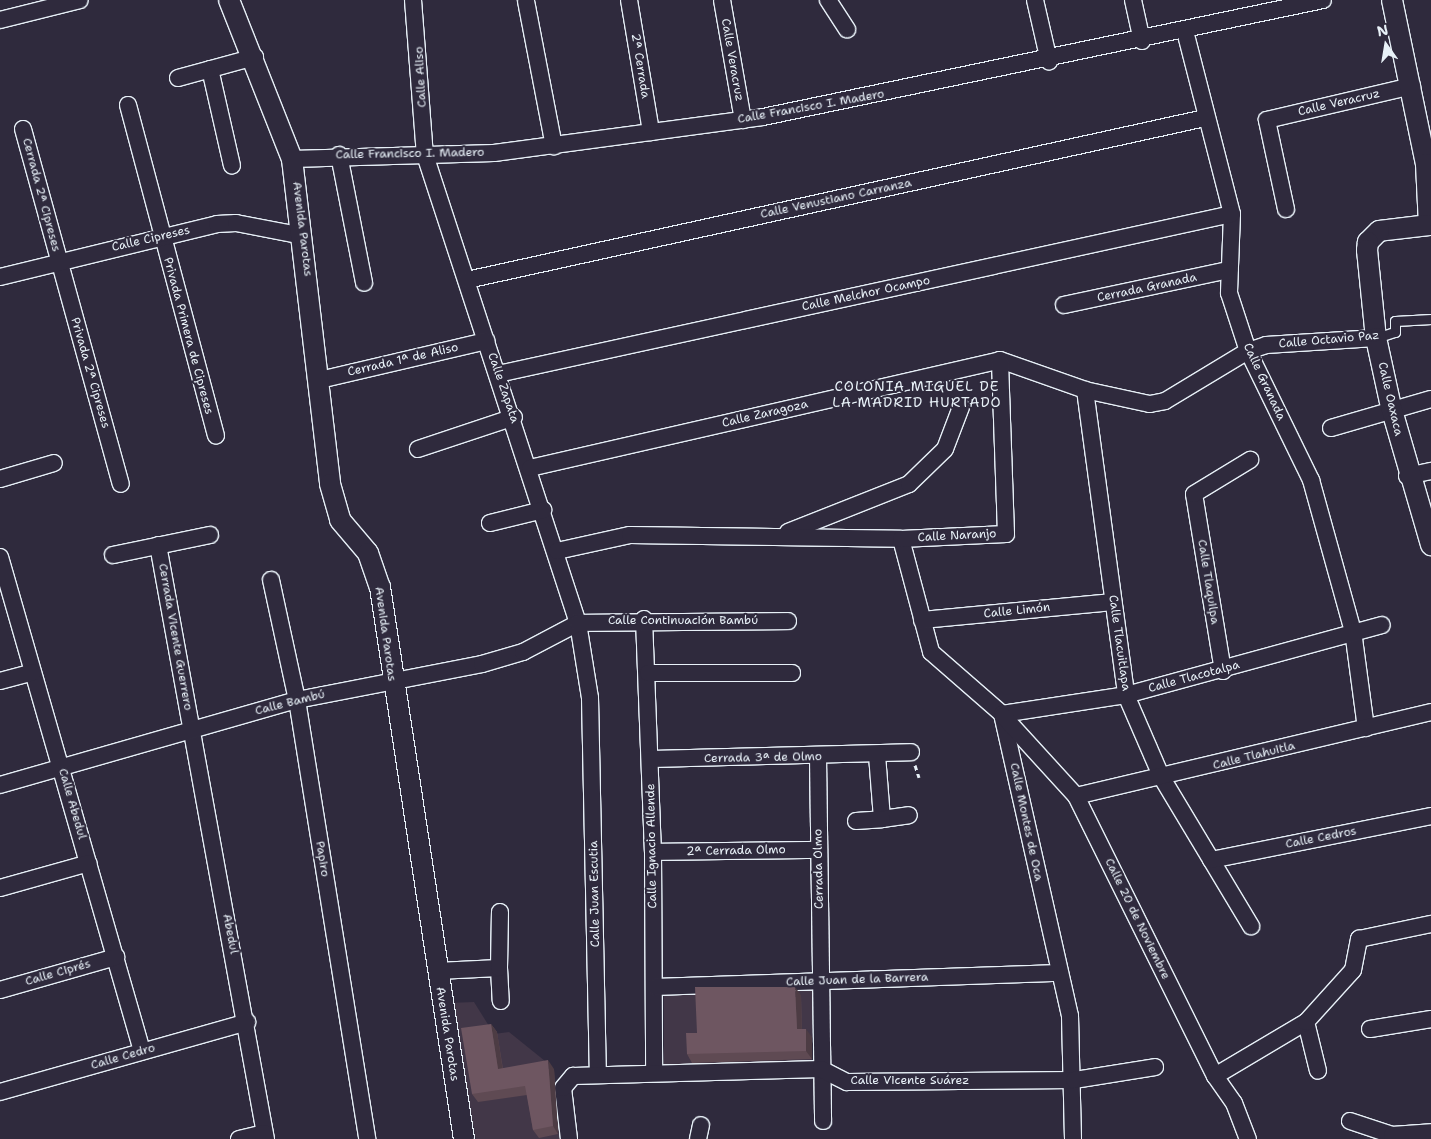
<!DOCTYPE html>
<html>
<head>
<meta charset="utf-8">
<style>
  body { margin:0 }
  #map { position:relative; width:1431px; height:1139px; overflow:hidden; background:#2f2a3d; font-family:"Shantell Sans",sans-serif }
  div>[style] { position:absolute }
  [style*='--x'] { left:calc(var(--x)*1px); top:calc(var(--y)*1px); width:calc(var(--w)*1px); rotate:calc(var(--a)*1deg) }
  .built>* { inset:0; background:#423748; transform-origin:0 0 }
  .path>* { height:3px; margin-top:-1.5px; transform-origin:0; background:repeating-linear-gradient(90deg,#e8f1f8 0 5px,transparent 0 9px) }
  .roads { filter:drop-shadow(1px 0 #e8f1f8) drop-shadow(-1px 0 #e8f1f8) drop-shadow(0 1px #e8f1f8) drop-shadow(0 -1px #e8f1f8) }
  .service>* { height:9px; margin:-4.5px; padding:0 4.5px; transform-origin:4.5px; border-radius:4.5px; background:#2f2a3d }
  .minor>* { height:16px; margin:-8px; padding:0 8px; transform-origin:8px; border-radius:8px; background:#2f2a3d }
  .tertiary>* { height:20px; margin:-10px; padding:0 10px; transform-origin:10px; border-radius:10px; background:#2f2a3d }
  .wall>* { inset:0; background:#5f4a53 }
  .shaded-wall>* { inset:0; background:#4d3c44 }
  .building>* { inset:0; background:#6e5661 }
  span { translate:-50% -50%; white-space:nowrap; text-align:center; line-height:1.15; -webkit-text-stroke:4px #2f2a3d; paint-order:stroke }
  .street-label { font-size:12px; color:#e8f1f8 }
  .neighbourhood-label { font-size:14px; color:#e8f1f8; letter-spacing:1px }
  .north { position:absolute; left:1361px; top:20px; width:50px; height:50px; -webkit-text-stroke:4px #2f2a3d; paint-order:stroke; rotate:347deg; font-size:14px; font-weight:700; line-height:20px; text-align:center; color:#e8f1f8 }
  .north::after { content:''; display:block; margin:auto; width:18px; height:22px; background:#e8f1f8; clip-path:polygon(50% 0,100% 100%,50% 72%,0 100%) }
</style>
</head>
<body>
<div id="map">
  <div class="built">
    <i style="left:812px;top:988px;width:77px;height:148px;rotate:90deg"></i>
    <i style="clip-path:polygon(474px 1002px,494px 1034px,509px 1032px,550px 1065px,561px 1139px,476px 1139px,449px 1003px)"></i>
  </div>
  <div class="path">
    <i style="--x:915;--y:765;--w:13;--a:72"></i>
  </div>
  <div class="roads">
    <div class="service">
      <i style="--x:1376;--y:338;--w:20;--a:-18"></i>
      <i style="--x:1395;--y:332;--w:11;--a:-90"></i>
      <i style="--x:1395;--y:321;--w:36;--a:-3"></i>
    </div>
    <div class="minor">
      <i style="--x:413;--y:0;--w:155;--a:85.6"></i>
      <i style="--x:425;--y:155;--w:492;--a:71.9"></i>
      <i style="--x:578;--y:623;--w:76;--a:80.9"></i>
      <i style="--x:590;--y:698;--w:377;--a:88.8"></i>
      <i style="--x:629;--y:0;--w:134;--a:80.5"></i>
      <i style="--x:722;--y:0;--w:122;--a:80.1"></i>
      <i style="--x:828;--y:0;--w:35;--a:57"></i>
      <i style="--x:1035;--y:0;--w:63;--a:77.1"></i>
      <i style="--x:1133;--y:0;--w:42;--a:77.6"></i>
      <i style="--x:526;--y:1;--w:148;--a:79.1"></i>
      <i style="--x:0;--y:20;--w:82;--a:-14"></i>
      <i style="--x:1185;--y:31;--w:189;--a:75.6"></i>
      <i style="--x:1232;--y:214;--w:79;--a:92.2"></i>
      <i style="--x:1229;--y:293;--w:61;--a:71.9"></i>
      <i style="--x:1248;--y:351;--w:144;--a:64"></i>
      <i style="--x:1311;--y:480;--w:157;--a:74.5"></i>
      <i style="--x:1353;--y:631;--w:98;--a:82.4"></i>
      <i style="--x:210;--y:69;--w:99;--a:77.2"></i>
      <i style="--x:178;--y:78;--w:80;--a:-15.3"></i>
      <i style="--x:128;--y:105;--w:342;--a:75.1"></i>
      <i style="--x:23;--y:129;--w:368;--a:74.6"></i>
      <i style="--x:339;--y:155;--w:130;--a:78.9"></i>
      <i style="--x:292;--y:159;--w:202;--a:-1.7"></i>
      <i style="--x:494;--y:153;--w:271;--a:-7.6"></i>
      <i style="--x:763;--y:117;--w:572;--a:-11.8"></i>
      <i style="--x:1286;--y:209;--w:91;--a:-102.1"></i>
      <i style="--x:1267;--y:120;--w:149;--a:-13.2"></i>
      <i style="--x:0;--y:277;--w:223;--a:-13.7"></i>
      <i style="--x:217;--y:224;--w:19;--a:-3"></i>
      <i style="--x:236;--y:223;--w:68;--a:11"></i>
      <i style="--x:467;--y:280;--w:756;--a:-12.38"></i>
      <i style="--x:1064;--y:305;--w:169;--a:-12"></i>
      <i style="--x:1000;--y:360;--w:90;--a:19.4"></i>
      <i style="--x:1085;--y:390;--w:66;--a:12.2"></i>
      <i style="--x:1150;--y:404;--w:15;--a:-11"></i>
      <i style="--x:1165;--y:401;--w:97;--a:-31.1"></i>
      <i style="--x:1248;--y:351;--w:19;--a:-18"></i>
      <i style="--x:1266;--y:345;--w:110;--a:-3.6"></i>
      <i style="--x:498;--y:374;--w:751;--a:-12.3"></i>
      <i style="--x:320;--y:380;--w:171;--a:-13.2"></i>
      <i style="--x:1085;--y:390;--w:308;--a:82.3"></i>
      <i style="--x:1126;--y:695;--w:90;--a:66.6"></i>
      <i style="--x:1162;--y:778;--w:173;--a:59"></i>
      <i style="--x:1331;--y:428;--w:104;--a:-16.2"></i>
      <i style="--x:418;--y:449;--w:101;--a:-18.4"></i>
      <i style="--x:530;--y:468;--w:482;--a:-12.9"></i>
      <i style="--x:1407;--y:476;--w:25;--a:-12"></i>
      <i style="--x:0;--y:479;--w:56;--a:-16.5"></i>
      <i style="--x:490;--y:523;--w:55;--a:-13.8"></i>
      <i style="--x:788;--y:532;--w:130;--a:-21.6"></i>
      <i style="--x:909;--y:484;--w:50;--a:-44.2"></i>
      <i style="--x:945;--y:449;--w:45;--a:-69.1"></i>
      <i style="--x:901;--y:539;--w:117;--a:75.1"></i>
      <i style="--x:931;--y:652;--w:94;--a:41.1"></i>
      <i style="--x:1002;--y:714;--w:310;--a:77.3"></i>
      <i style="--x:1070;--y:1016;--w:123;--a:88.6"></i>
      <i style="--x:158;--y:545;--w:604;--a:79.7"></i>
      <i style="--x:557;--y:551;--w:75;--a:-12.4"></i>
      <i style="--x:630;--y:535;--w:271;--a:0.8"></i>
      <i style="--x:901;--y:539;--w:105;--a:-2.7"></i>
      <i style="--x:1006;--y:534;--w:174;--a:-92"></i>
      <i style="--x:113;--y:555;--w:99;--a:-11.7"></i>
      <i style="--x:0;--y:557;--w:514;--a:73.96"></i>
      <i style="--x:271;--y:580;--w:123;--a:77.8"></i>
      <i style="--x:297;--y:700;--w:445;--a:80.9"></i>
      <i style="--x:644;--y:619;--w:233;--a:87.8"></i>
      <i style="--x:653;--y:852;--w:221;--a:89.7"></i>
      <i style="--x:922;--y:620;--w:192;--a:-5.4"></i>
      <i style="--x:1223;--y:671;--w:179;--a:-99.3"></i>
      <i style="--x:1194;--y:494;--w:66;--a:-31.3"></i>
      <i style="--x:648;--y:673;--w:144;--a:0"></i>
      <i style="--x:0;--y:681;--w:34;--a:-15"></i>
      <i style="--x:1002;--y:714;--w:125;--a:-8.7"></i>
      <i style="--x:1126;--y:695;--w:265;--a:-15.3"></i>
      <i style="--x:1003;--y:716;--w:108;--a:47.6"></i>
      <i style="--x:1076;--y:796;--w:313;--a:63.6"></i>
      <i style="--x:1215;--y:1076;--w:33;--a:55"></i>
      <i style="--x:1234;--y:1103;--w:39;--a:69"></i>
      <i style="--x:877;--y:755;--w:64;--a:85.5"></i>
      <i style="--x:882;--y:819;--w:27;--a:-8"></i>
      <i style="--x:818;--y:757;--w:364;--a:89.2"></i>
      <i style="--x:650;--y:759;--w:261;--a:-1.5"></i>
      <i style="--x:0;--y:785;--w:309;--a:-16"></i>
      <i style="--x:297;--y:700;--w:188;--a:-11"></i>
      <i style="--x:482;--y:664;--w:43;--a:-16.3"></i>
      <i style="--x:523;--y:652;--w:62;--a:-27.8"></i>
      <i style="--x:578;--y:623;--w:210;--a:-0.5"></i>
      <i style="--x:1076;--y:796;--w:365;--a:-13.3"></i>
      <i style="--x:856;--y:821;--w:26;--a:-4"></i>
      <i style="--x:653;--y:852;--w:166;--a:-0.7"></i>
      <i style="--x:1211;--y:860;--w:224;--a:-11.3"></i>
      <i style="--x:0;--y:888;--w:92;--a:-15.7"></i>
      <i style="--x:499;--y:968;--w:33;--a:87"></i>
      <i style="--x:437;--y:971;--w:62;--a:-2.8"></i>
      <i style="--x:499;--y:968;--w:56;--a:-89"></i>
      <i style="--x:655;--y:987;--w:404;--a:-2"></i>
      <i style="--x:0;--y:990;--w:121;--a:-15.9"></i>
      <i style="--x:1306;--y:1022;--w:50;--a:76.2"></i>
      <i style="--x:1370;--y:1029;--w:62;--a:-9.3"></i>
      <i style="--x:1215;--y:1076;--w:106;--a:-30.7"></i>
      <i style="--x:1306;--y:1022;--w:70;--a:-47.9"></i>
      <i style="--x:1353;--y:970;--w:32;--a:-79"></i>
      <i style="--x:1359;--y:939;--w:74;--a:-11.8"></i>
      <i style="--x:0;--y:1092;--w:257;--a:-15.8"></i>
      <i style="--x:1350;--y:1121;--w:44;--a:18.4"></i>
      <i style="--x:1392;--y:1135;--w:39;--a:-4"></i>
      <i style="--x:239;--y:1139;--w:26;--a:-13"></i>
      <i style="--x:569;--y:1139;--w:51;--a:-96.7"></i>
      <i style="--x:563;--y:1088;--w:16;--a:-50"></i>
      <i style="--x:573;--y:1076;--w:248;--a:-1.6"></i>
      <i style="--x:821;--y:1069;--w:29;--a:27"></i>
      <i style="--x:847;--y:1082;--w:227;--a:-0.5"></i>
      <i style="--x:1074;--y:1080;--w:82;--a:-9.1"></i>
      <i style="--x:698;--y:1139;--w:14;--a:-78"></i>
    </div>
    <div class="tertiary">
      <i style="--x:229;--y:0;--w:171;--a:68.4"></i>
      <i style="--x:292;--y:159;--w:327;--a:83.3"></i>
      <i style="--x:330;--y:484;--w:37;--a:74"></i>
      <i style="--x:340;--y:520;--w:43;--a:49.7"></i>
      <i style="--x:368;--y:553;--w:36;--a:71"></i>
      <i style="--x:380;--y:587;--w:558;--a:81.35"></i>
      <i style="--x:1392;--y:0;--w:167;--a:78.3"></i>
      <i style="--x:1426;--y:164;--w:61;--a:87.2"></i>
      <i style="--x:1429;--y:225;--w:50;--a:173.2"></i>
      <i style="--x:1379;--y:231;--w:16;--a:135"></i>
      <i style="--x:1368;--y:242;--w:8;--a:97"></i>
      <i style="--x:1367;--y:250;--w:88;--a:84.2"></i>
      <i style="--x:1376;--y:338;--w:71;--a:77.7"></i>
      <i style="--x:1391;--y:407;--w:144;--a:73.8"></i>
    </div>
  </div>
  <div class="wall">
    <i style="clip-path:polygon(801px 995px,802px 1029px,812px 1037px,812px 1059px,692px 1063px,687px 1054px,697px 1033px)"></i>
    <i style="clip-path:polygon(491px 1024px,497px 1032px,503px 1069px,554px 1069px,558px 1134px,539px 1138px,533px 1130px,527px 1095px,478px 1102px,472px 1094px)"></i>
  </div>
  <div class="shaded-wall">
    <i style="clip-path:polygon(795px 987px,801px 995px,802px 1037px,797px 1029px)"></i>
    <i style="clip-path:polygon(491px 1024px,497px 1032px,504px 1078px,498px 1069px)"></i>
    <i style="clip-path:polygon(806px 1029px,812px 1037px,812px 1059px,806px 1051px)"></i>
    <i style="clip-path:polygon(548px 1060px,554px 1069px,558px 1134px,553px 1126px)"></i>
  </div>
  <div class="building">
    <i style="clip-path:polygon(695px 987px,795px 987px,797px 1029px,806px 1029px,806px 1051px,687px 1054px,686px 1033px,697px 1033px)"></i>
    <i style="clip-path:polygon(491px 1024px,498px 1069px,548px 1060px,553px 1126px,533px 1130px,525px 1086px,472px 1094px,461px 1028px)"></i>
  </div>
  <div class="street-label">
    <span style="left:732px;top:60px;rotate:80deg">Calle Veracruz</span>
    <span style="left:640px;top:66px;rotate:81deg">2ª Cerrada</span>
    <span style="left:421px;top:77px;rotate:-93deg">Calle Aliso</span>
    <span style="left:1339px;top:103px;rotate:-13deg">Calle Veracruz</span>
    <span style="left:811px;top:107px;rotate:-10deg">Calle Francisco I. Madero</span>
    <span style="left:410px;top:154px;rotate:-1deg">Calle Francisco I. Madero</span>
    <span style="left:41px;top:195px;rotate:75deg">Cerrada 2ª Cipreses</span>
    <span style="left:836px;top:199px;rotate:-12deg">Calle Venustiano Carranza</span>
    <span style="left:302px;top:229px;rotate:83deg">Avenida Parotas</span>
    <span style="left:151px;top:239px;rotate:-13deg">Calle Cipreses</span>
    <span style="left:1147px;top:288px;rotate:-12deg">Cerrada Granada</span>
    <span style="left:866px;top:294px;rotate:-12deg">Calle Melchor Ocampo</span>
    <span style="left:188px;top:336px;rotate:75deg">Privada Primera de Cipreses</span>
    <span style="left:1329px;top:340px;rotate:-5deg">Calle Octavio Paz</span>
    <span style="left:403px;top:360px;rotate:-13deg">Cerrada 1ª de Aliso</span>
    <span style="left:90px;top:373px;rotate:74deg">Privada 2ª Cipreses</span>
    <span style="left:1264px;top:382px;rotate:65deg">Calle Granada</span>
    <span style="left:503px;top:388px;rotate:71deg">Calle Zapata</span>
    <span style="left:1390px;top:399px;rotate:77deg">Calle Oaxaca</span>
    <span style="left:765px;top:414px;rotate:-13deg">Calle Zaragoza</span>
    <span style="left:957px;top:536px;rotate:-3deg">Calle Naranjo</span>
    <span style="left:1208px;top:582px;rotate:81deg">Calle Tlaquilpa</span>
    <span style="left:1017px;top:611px;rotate:-6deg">Calle Limón</span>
    <span style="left:683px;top:621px">Calle Continuación Bambú</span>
    <span style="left:385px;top:634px;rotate:82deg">Avenida Parotas</span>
    <span style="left:175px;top:637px;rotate:80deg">Cerrada Vicente Guerrero</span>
    <span style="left:1119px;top:643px;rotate:82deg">Calle Tlacuitlapa</span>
    <span style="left:1194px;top:677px;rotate:-15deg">Calle Tlacotalpa</span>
    <span style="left:290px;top:703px;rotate:-14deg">Calle Bambú</span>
    <span style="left:1254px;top:756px;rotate:-14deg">Calle Tlahuitla</span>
    <span style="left:763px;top:758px;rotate:-1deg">Cerrada 3ª de Olmo</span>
    <span style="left:72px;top:804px;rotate:74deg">Calle Abedul</span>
    <span style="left:1026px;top:822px;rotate:78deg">Calle Montes de Oca</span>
    <span style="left:1321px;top:838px;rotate:-11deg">Calle Cedros</span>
    <span style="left:652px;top:846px;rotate:-91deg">Calle Ignacio Allende</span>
    <span style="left:736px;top:851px;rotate:-1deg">2ª Cerrada Olmo</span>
    <span style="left:322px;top:859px;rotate:81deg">Papiro</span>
    <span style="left:819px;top:869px;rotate:-91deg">Cerrada Olmo</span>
    <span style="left:595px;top:894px;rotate:-91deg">Calle Juan Escutia</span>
    <span style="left:1137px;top:919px;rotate:64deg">Calle 20 de Noviembre</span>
    <span style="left:230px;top:934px;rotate:79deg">Abedul</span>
    <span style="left:58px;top:973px;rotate:-16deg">Calle Ciprés</span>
    <span style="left:857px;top:980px;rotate:-2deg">Calle Juan de la Barrera</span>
    <span style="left:447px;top:1034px;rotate:81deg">Avenida Parotas</span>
    <span style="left:123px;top:1057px;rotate:-16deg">Calle Cedro</span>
    <span style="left:910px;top:1081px">Calle Vicente Suárez</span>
  </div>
  <div class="neighbourhood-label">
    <span style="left:917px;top:394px">COLONIA MIGUEL DE<br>LA MADRID HURTADO</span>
  </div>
  <div class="north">N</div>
</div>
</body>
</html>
